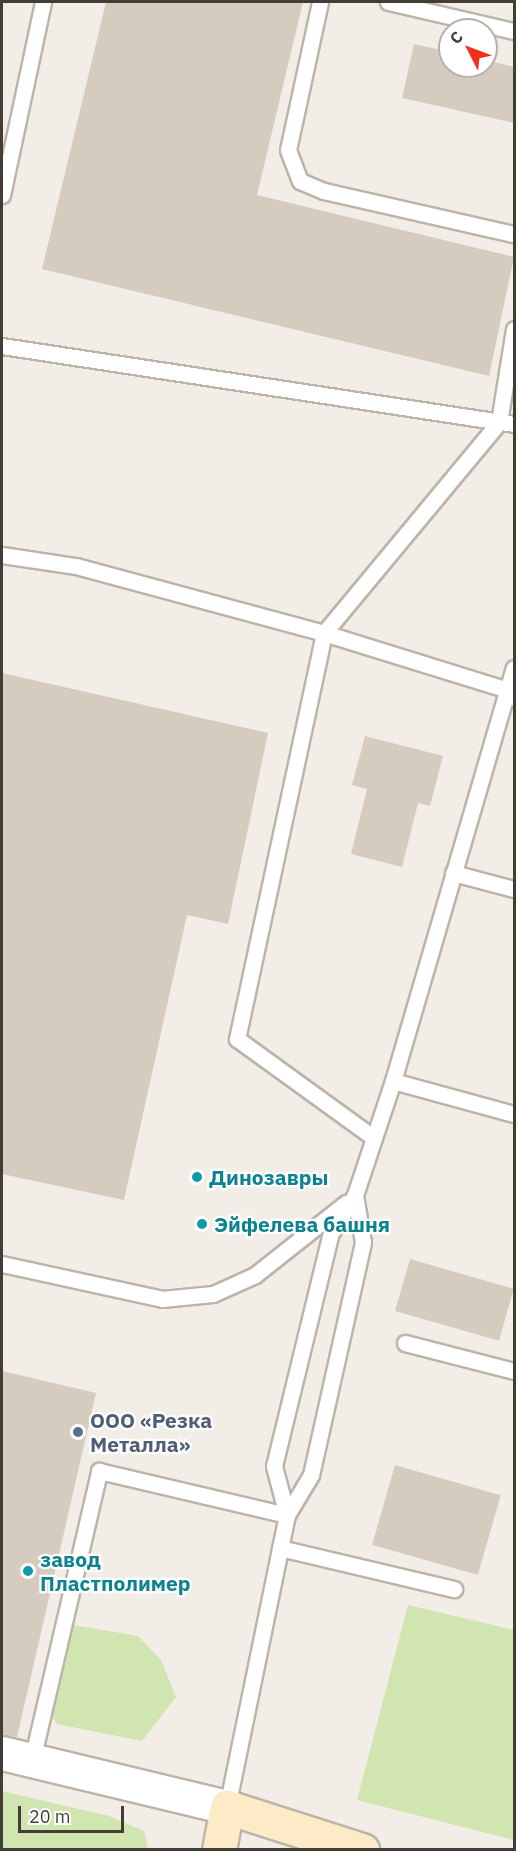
<!DOCTYPE html>
<html>
<head>
<meta charset="utf-8">
<style>
  body { margin:0 }
  #map { position:relative; width:516px; height:1851px; overflow:hidden; background:#f2ede6; font-family:"IBM Plex Sans",sans-serif }
  div>[style] { position:absolute }
  [style*='--x'] { left:calc(var(--x)*1px); top:calc(var(--y)*1px); width:calc(var(--w)*1px); rotate:calc(var(--a)*1deg) }
  .green>* { inset:0; background:#d1e5b0 }
  .building>* { inset:0; background:#d6cbbf; transform-origin:0 0 }
  .roads { filter:drop-shadow(2px 0 #bdb4a9) drop-shadow(-2px 0 #bdb4a9) drop-shadow(0 2px #bdb4a9) drop-shadow(0 -2px #bdb4a9) }
  .service>* { height:15px; margin:-7.5px; padding:0 7.5px; transform-origin:7.5px; border-radius:7.5px; background:#fff }
  .tertiary>* { height:33px; margin:-16.5px; padding:0 16.5px; transform-origin:16.5px; border-radius:16.5px; background:#fff }
  .secondary>* { height:33px; margin:-16.5px; padding:0 16.5px; transform-origin:16.5px; border-radius:16.5px; background:#fcebc6 }
  .dots>* { width:16px; height:16px; translate:-50% -50%; box-sizing:border-box; border:3px solid #fff; border-radius:50% }
  span { translate:-50% -50%; white-space:nowrap; text-align:center; line-height:1.15; -webkit-text-stroke:4.5px #fff; paint-order:stroke }
  .culture-label { font-size:21px; color:#0d838f; font-weight:700 }
  .left { translate:0 -50%; text-align:left }
  .service-label { font-size:21px; color:#4e5e75; font-weight:700 }
  .frame { position:absolute; inset:0; border:3px solid #443d35; pointer-events:none }
  .north { position:absolute; left:438px; top:18px; width:60px; height:60px; box-sizing:border-box; background:#fff; border:2px solid #b4b1ae; border-radius:50%; rotate:312deg; font-size:16px; font-weight:700; line-height:24px; text-align:center; color:#443d35 }
  .north::after { content:''; display:block; margin:auto; width:21px; height:27px; background:#f02f1f; clip-path:polygon(50% 0,100% 100%,50% 72%,0 100%) }
  .scale { position:absolute; left:18px; top:1806px; width:106px; height:27px; box-sizing:border-box; border:3px solid #443d35; border-top:0; padding-left:8px; font-size:18px; line-height:21px; white-space:nowrap; color:#443d35; -webkit-text-stroke:4px #fff; paint-order:stroke }
</style>
</head>
<body>
<div id="map">
  <div class="green">
    <i style="clip-path:polygon(408px 1605px,514px 1630px,514px 1840px,357px 1800px)"></i>
    <i style="clip-path:polygon(73px 1625px,138px 1636px,161px 1660px,176px 1697px,142px 1741px,57px 1724px,49px 1711px)"></i>
    <i style="clip-path:polygon(2px 1791px,109px 1816px,144px 1831px,148px 1849px,2px 1849px)"></i>
  </div>
  <div class="building">
    <i style="clip-path:polygon(106px 2px,303px 2px,257px 195px,514px 257px,489px 376px,42px 269px)"></i>
    <i style="clip-path:polygon(414px 44px,450px 52px,450px 66px,486px 66px,486px 60px,514px 67px,514px 123px,402px 98px)"></i>
    <i style="clip-path:polygon(2px 673px,268px 733px,228px 924px,187px 915px,124px 1200px,2px 1174px)"></i>
    <i style="clip-path:polygon(365px 736px,443px 756px,430px 806px,418px 803px,402px 867px,351px 854px,367px 789px,352px 785px)"></i>
    <i style="left:410px;top:1259px;width:108px;height:54px;rotate:16deg"></i>
    <i style="clip-path:polygon(2px 1371px,96px 1393px,17px 1737px,2px 1735px)"></i>
    <i style="left:395px;top:1465px;width:110px;height:83px;rotate:16deg"></i>
  </div>
  <div class="roads">
    <div class="service">
      <i style="--x:320;--y:2;--w:151;--a:102.2"></i>
      <i style="--x:288;--y:150;--w:33;--a:69"></i>
      <i style="--x:300;--y:181;--w:26;--a:23"></i>
      <i style="--x:324;--y:191;--w:195;--a:12.8"></i>
      <i style="--x:388;--y:2;--w:129;--a:13"></i>
      <i style="--x:2;--y:195;--w:197;--a:-78"></i>
      <i style="--x:2;--y:346;--w:518;--a:8.66"></i>
      <i style="--x:2;--y:555;--w:75;--a:8.5"></i>
      <i style="--x:76;--y:566;--w:257;--a:15.1"></i>
      <i style="--x:324;--y:633;--w:193;--a:17.2"></i>
      <i style="--x:508;--y:690;--w:9;--a:54"></i>
      <i style="--x:453;--y:873;--w:63;--a:14.7"></i>
      <i style="--x:393;--y:1081;--w:125;--a:15.3"></i>
      <i style="--x:374;--y:1138;--w:169;--a:-144.1"></i>
      <i style="--x:237;--y:1039;--w:415;--a:-77.9"></i>
      <i style="--x:324;--y:633;--w:274;--a:-50.3"></i>
      <i style="--x:499;--y:422;--w:94;--a:-80.8"></i>
      <i style="--x:2;--y:1264;--w:164;--a:12.3"></i>
      <i style="--x:162;--y:1299;--w:51;--a:-5.6"></i>
      <i style="--x:213;--y:1294;--w:46;--a:-24.3"></i>
      <i style="--x:255;--y:1275;--w:116;--a:-38.4"></i>
      <i style="--x:405;--y:1343;--w:113;--a:14.4"></i>
      <i style="--x:287;--y:1515;--w:51;--a:-104.9"></i>
      <i style="--x:274;--y:1466;--w:240;--a:-76.3"></i>
      <i style="--x:331;--y:1233;--w:45;--a:-57.7"></i>
      <i style="--x:355;--y:1195;--w:120;--a:-71.6"></i>
      <i style="--x:393;--y:1081;--w:430;--a:-73.7"></i>
      <i style="--x:280;--y:1548;--w:179;--a:13.3"></i>
      <i style="--x:32;--y:1760;--w:297;--a:-76.9"></i>
      <i style="--x:99;--y:1471;--w:193;--a:13.2"></i>
      <i style="--x:227;--y:1807;--w:298;--a:-78.4"></i>
      <i style="--x:287;--y:1515;--w:47;--a:-59"></i>
      <i style="--x:311;--y:1475;--w:239;--a:-77.4"></i>
      <i style="--x:363;--y:1242;--w:48;--a:-99.7"></i>
    </div>
    <div class="tertiary">
      <i style="--x:2;--y:1753;--w:231;--a:13.5"></i>
    </div>
    <div class="secondary">
      <i style="--x:219;--y:1850;--w:44;--a:-79.5"></i>
      <i style="--x:227;--y:1807;--w:142;--a:17.7"></i>
    </div>
  </div>
  <div class="dots">
    <i style="left:197px;top:1177px;background:#0f9aa8"></i>
    <i style="left:202px;top:1224px;background:#0f9aa8"></i>
    <i style="left:78px;top:1432px;background:#5c6f8a"></i>
    <i style="left:28px;top:1571px;background:#0f9aa8"></i>
  </div>
  <div class="culture-label">
    <span class="left" style="left:209px;top:1177px">Динозавры</span>
    <span class="left" style="left:214px;top:1224px">Эйфелева башня</span>
    <span class="left" style="left:40px;top:1571px">завод<br>Пластполимер</span>
  </div>
  <div class="service-label">
    <span class="left" style="left:90px;top:1432px">ООО «Резка<br>Металла»</span>
  </div>
  <div class="frame"></div>
  <div class="north">С</div>
  <div class="scale">20 m</div>
</div>
</body>
</html>
